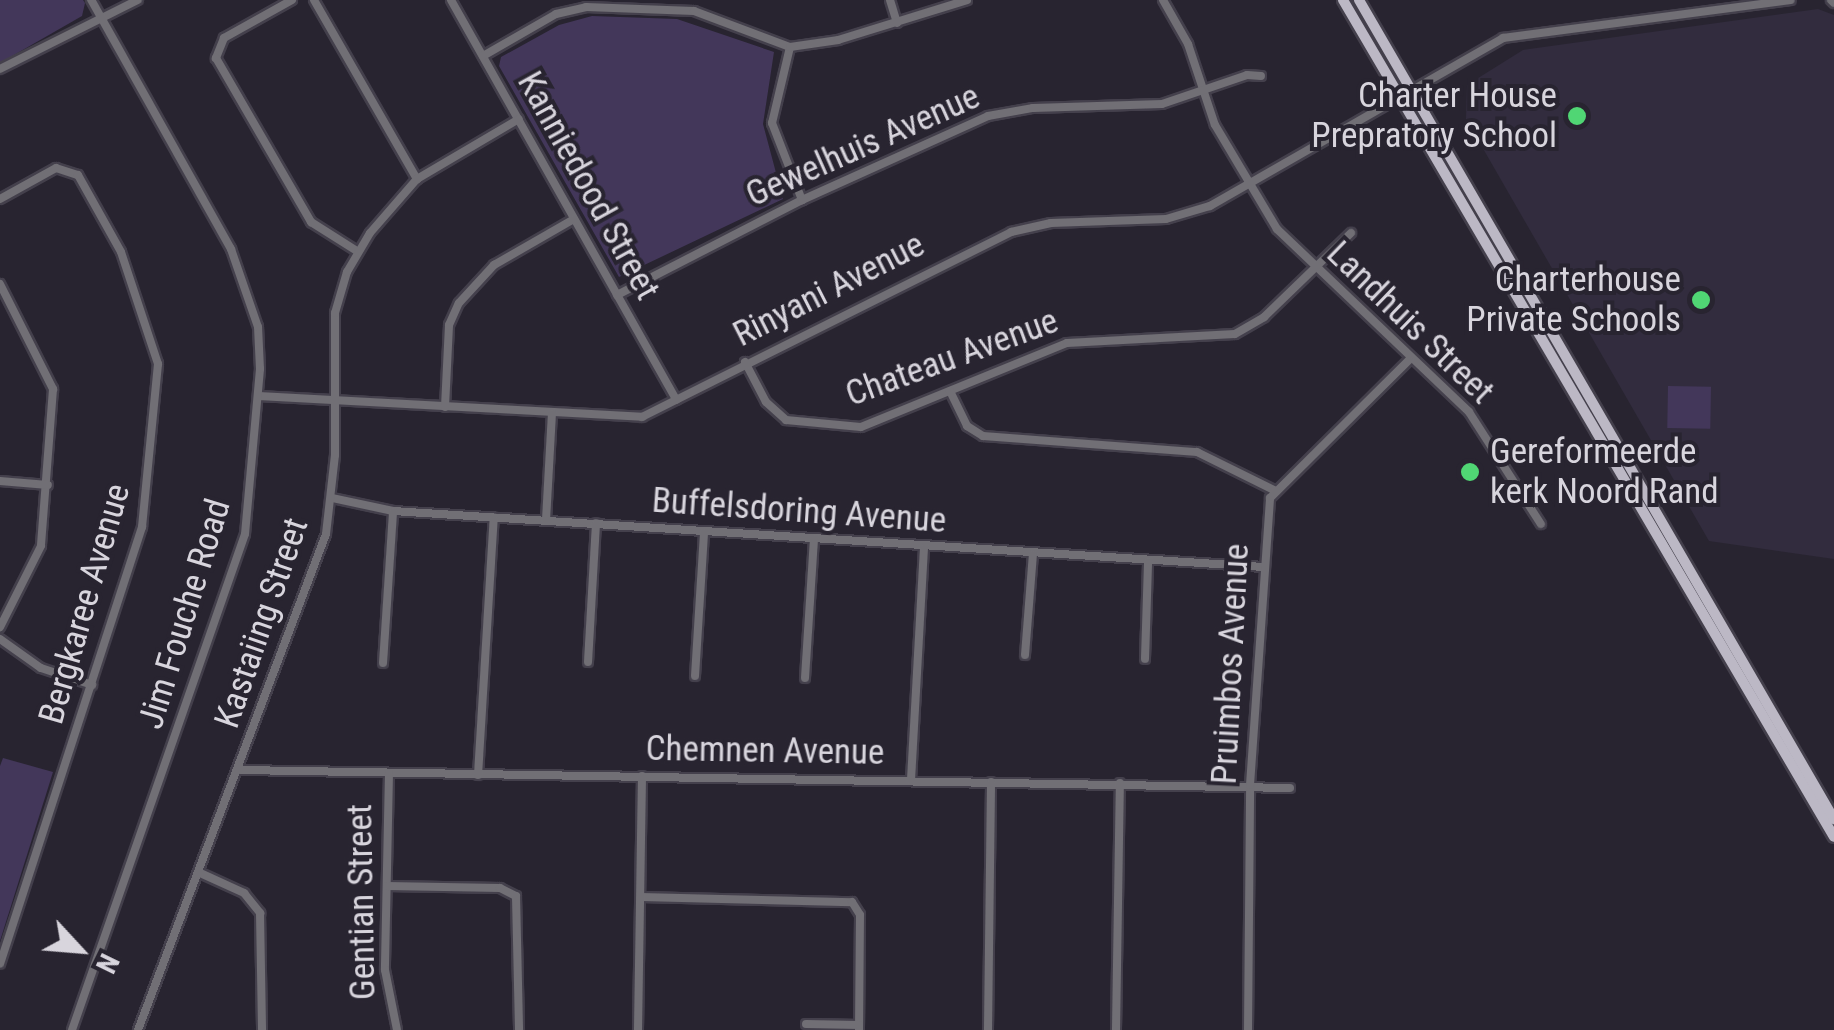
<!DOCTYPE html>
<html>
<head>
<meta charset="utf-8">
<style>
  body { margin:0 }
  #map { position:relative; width:1834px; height:1030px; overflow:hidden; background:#282430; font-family:"Roboto Condensed",sans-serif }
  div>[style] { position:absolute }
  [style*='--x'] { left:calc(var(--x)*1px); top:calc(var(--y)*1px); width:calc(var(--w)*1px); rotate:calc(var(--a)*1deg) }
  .built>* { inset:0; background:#322c3e }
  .green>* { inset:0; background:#43375a; transform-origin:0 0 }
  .roads { filter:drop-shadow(2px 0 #44404c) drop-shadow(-2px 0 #44404c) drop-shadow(0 2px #44404c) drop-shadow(0 -2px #44404c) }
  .minor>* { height:8px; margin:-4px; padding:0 4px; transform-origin:4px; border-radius:4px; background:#716f75 }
  .major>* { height:10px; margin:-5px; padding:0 5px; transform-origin:5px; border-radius:5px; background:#bcb8c5 }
  .dots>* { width:28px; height:28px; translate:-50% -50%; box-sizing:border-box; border:5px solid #282430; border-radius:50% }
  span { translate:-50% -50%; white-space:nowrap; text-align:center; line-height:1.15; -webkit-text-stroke:8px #282430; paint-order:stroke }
  .poi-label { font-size:35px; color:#d8d5dd }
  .right { translate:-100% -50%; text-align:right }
  .left { translate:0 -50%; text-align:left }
  .street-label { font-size:35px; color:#d8d5dd }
  .north { position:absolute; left:30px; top:900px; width:100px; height:100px; -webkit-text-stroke:8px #282430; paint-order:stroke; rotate:116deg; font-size:28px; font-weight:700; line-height:40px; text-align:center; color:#d8d5dd }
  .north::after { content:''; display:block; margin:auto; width:35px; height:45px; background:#d8d5dd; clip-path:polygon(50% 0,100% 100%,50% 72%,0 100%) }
</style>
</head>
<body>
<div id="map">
  <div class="built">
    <i style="clip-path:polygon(1818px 9px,1834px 15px,1834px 559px,1709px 541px,1466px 119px,1467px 85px,1523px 50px)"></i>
  </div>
  <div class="green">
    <i style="clip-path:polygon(0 0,83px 0,85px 3px,82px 16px,0 63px)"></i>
    <i style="clip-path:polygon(592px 16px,677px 19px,774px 52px,763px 124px,783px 199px,619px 277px,499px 66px,501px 57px,559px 25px)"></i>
    <i style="left:1668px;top:386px;width:43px;height:42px;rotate:1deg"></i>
    <i style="clip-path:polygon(3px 758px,53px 772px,0 941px,0 766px)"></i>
  </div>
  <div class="roads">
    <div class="minor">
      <i style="--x:292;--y:0;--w:78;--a:150.8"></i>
      <i style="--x:224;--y:38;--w:22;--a:112"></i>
      <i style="--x:216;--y:58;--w:190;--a:59.9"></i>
      <i style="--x:311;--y:222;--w:54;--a:32.2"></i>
      <i style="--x:314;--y:0;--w:207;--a:60.1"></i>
      <i style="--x:451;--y:0;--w:459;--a:60.6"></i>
      <i style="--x:890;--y:0;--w:24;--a:73"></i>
      <i style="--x:1163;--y:0;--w:51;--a:60.4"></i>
      <i style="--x:1188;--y:44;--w:85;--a:71.6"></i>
      <i style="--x:1215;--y:125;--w:121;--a:59.2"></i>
      <i style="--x:1277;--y:229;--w:265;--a:43.6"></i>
      <i style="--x:1469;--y:412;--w:133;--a:57.3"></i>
      <i style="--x:1831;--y:0;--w:4;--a:45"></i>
      <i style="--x:790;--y:47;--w:78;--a:103.3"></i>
      <i style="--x:772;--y:123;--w:83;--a:68.7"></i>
      <i style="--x:483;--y:56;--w:84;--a:-29.9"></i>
      <i style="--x:556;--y:14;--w:31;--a:-13"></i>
      <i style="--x:586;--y:7;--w:108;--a:2.1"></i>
      <i style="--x:694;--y:11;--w:103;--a:20.6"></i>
      <i style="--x:790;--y:47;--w:49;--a:-8.3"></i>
      <i style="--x:838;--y:40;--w:135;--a:-17.2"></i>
      <i style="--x:0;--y:69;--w:154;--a:-26.6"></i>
      <i style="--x:0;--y:199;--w:64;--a:-29"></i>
      <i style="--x:56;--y:168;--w:23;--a:18"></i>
      <i style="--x:78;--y:175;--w:88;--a:60.8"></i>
      <i style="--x:121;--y:252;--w:118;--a:71.7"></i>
      <i style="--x:158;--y:364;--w:164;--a:95.6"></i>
      <i style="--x:142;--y:527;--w:459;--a:108"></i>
      <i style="--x:0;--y:284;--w:118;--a:63.2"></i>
      <i style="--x:53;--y:389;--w:157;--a:94.4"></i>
      <i style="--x:41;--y:546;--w:91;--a:116.8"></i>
      <i style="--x:617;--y:295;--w:208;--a:-27.2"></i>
      <i style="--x:802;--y:200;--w:204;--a:-24.3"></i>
      <i style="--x:988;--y:116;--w:46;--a:-10.1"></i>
      <i style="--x:1033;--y:108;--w:129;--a:-1.8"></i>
      <i style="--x:1162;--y:104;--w:90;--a:-18.8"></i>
      <i style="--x:1247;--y:75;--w:14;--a:4"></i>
      <i style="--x:745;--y:362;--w:45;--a:62.3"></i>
      <i style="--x:766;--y:402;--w:27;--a:42"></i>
      <i style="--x:786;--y:420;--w:75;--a:5.3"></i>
      <i style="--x:861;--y:427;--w:222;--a:-22.2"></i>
      <i style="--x:1067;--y:343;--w:168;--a:-3.1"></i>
      <i style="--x:1235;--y:334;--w:34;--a:-30"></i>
      <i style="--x:1264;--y:317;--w:121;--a:-44"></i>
      <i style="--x:950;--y:391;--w:39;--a:64"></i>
      <i style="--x:967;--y:426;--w:19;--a:32"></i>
      <i style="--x:983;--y:436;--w:215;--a:4.3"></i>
      <i style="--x:1197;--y:452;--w:86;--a:26.3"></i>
      <i style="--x:258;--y:396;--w:385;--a:3.1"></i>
      <i style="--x:642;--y:417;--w:413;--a:-26.6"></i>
      <i style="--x:1011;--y:232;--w:41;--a:-12.7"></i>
      <i style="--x:1051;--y:223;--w:115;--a:-2"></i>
      <i style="--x:1166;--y:219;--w:46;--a:-16.5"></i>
      <i style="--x:1210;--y:206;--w:338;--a:-29.8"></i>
      <i style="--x:1503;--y:38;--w:290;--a:-7.5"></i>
      <i style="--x:445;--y:407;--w:82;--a:-87.2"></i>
      <i style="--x:449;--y:325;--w:24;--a:-66"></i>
      <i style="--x:459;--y:303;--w:52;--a:-47.4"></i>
      <i style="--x:494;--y:265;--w:92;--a:-29.9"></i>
      <i style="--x:0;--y:481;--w:48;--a:4.8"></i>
      <i style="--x:332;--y:498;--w:62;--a:12"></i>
      <i style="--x:393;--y:511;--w:873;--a:3.68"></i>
      <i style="--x:546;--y:520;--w:107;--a:-86.8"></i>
      <i style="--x:0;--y:639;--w:50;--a:35.3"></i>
      <i style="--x:41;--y:668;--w:54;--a:18.4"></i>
      <i style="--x:1025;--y:655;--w:101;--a:-85.5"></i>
      <i style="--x:1145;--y:659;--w:98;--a:-88.2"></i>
      <i style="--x:588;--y:662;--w:139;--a:-86.7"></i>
      <i style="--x:383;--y:663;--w:152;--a:-86.2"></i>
      <i style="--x:695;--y:676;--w:144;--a:-86.4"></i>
      <i style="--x:805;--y:678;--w:140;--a:-86.3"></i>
      <i style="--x:240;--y:770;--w:1050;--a:0.98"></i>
      <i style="--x:389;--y:773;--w:197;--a:91.2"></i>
      <i style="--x:385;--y:970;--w:61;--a:78.7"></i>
      <i style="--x:478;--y:775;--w:258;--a:-86.5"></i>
      <i style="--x:911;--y:780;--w:232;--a:-86.8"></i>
      <i style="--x:198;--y:872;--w:51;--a:24.5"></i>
      <i style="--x:244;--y:893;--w:26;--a:51"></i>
      <i style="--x:260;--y:913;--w:117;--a:89"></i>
      <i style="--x:387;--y:886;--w:113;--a:1"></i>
      <i style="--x:500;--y:888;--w:18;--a:27"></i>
      <i style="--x:516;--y:896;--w:134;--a:88.7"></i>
      <i style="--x:641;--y:897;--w:211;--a:1.4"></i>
      <i style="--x:852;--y:902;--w:15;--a:58"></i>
      <i style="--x:860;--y:915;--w:115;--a:90.5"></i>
      <i style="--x:806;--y:1024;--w:53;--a:1.1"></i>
      <i style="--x:72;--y:1030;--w:525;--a:-70.77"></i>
      <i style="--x:245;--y:534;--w:166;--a:-84.8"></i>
      <i style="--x:260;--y:369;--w:42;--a:-92.7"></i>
      <i style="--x:258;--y:327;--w:83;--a:-109.1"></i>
      <i style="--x:231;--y:249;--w:286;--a:-119.3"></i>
      <i style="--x:138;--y:1030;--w:530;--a:-69.24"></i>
      <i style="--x:326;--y:534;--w:80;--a:-83.5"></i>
      <i style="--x:335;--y:455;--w:142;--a:-90"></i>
      <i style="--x:335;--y:313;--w:43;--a:-73.7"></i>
      <i style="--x:347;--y:272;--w:45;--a:-59.5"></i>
      <i style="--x:370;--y:233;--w:72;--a:-49"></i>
      <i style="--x:417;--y:179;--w:118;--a:-30.5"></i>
      <i style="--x:638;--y:1030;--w:254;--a:-89.1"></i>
      <i style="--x:988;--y:1030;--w:248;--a:-89.3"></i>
      <i style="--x:1116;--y:1030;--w:247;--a:-89.1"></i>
      <i style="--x:1248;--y:1030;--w:245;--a:-89.5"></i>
      <i style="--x:1250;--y:785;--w:288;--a:-86"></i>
      <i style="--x:1270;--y:498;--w:196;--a:-44.8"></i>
    </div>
    <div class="major">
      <i style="--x:1343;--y:0;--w:970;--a:59.6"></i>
      <i style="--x:1359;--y:0;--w:947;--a:59.89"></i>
    </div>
  </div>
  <div class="dots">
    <i style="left:1577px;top:116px;background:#50d674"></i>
    <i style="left:1701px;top:300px;background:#50d674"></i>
    <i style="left:1470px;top:472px;background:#50d674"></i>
  </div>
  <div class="poi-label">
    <span class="right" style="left:1557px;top:116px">Charter House<br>Prepratory School</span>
    <span class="right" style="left:1681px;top:300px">Charterhouse<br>Private Schools</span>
    <span class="left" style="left:1490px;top:472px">Gereformeerde<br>kerk Noord Rand</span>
  </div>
  <div class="street-label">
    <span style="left:863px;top:146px;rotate:-24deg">Gewelhuis Avenue</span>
    <span style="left:588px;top:186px;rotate:61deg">Kanniedood Street</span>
    <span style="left:829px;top:290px;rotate:-27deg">Rinyani Avenue</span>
    <span style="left:1410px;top:323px;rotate:44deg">Landhuis Street</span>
    <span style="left:952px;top:358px;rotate:-20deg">Chateau Avenue</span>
    <span style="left:799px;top:511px;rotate:4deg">Buffelsdoring Avenue</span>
    <span style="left:85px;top:604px;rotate:-74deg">Bergkaree Avenue</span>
    <span style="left:185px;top:614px;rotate:-73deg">Jim Fouche Road</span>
    <span style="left:262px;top:623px;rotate:-71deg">Kastaiing Street</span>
    <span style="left:1231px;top:664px;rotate:-87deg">Pruimbos Avenue</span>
    <span style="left:765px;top:751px;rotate:1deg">Chemnen Avenue</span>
    <span style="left:362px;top:902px;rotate:-91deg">Gentian Street</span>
  </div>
  <div class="north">N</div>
</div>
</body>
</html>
